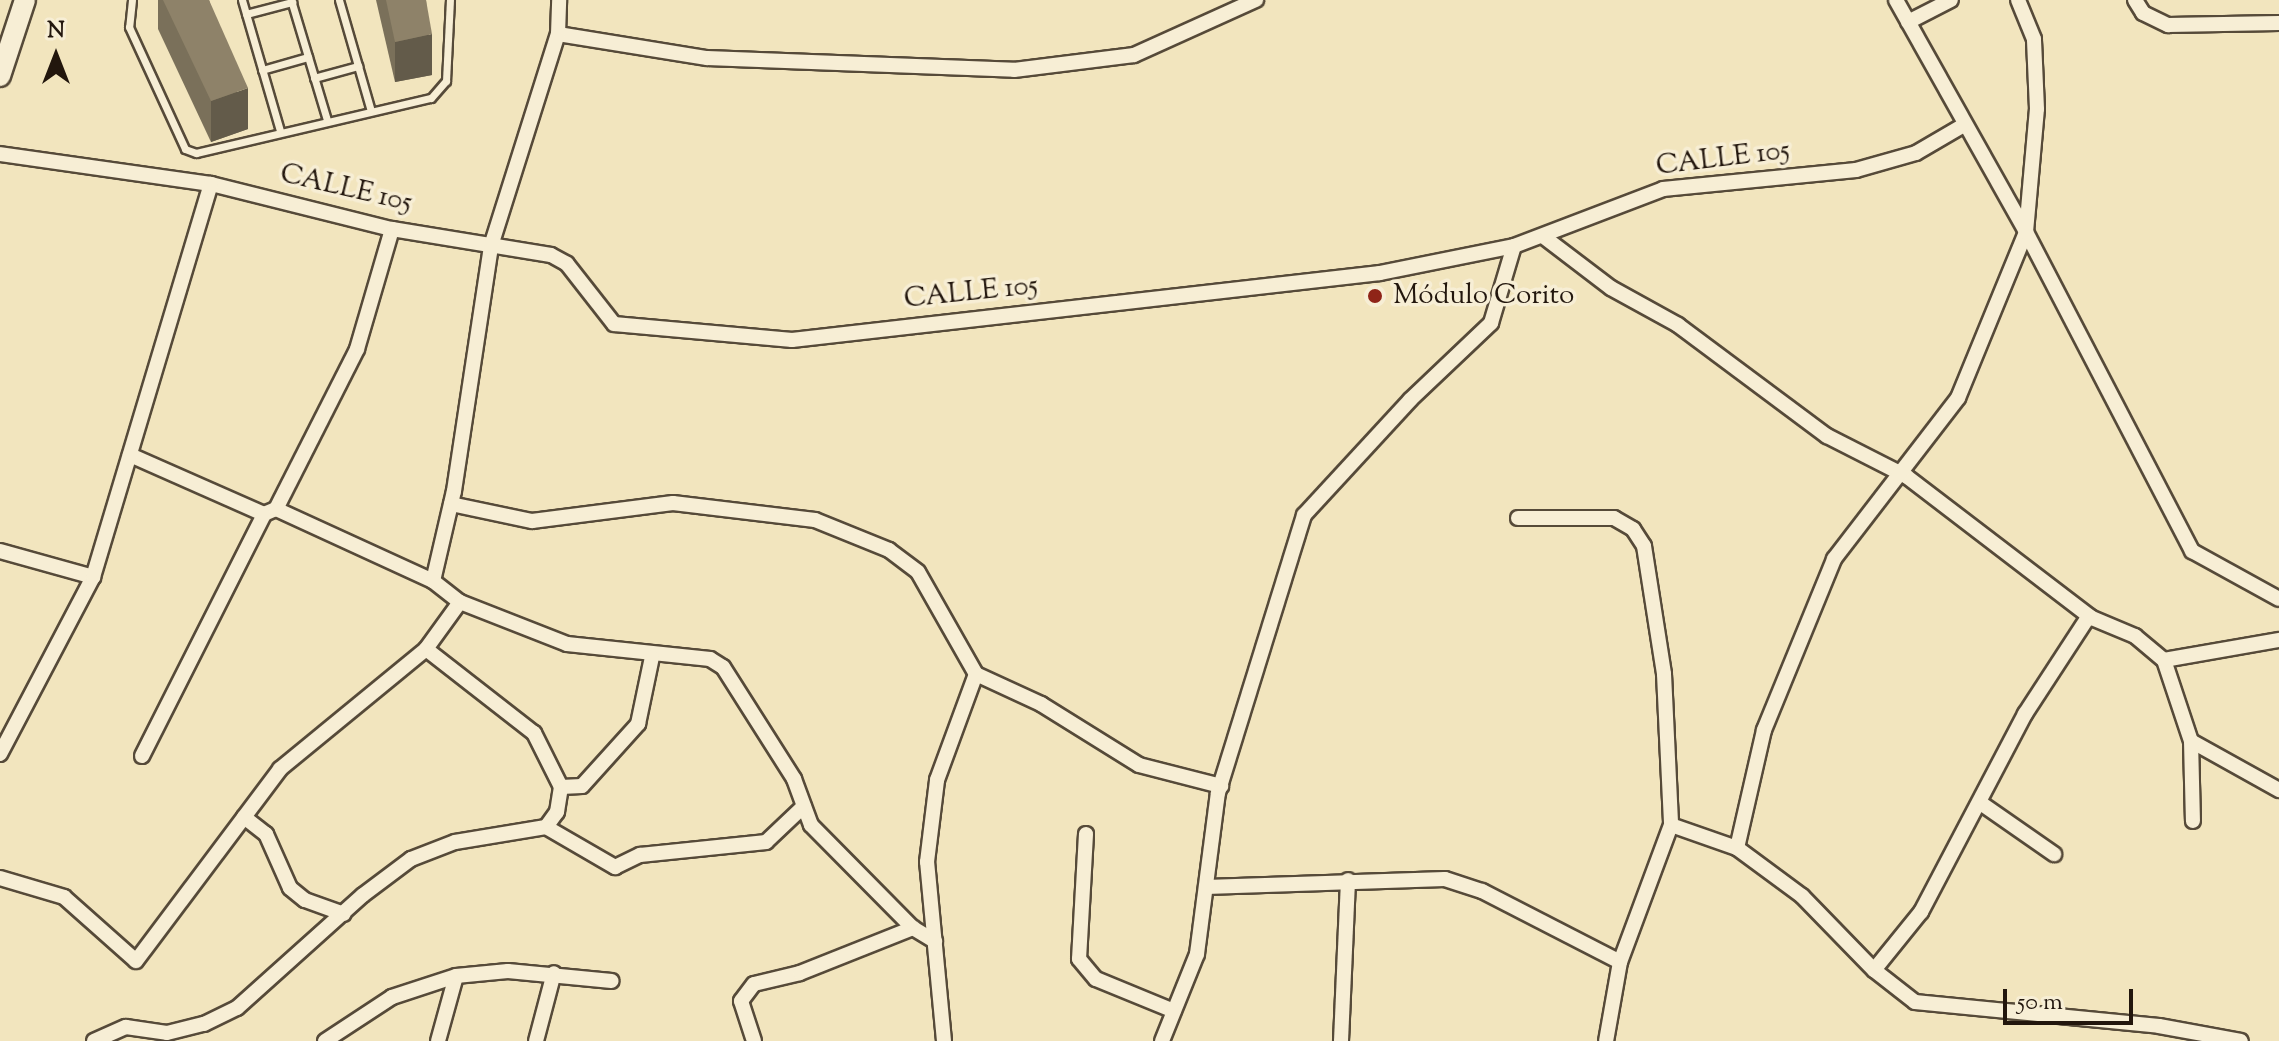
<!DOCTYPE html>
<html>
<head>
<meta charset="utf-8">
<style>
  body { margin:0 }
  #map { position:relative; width:2279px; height:1041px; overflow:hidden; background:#f2e5be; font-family:"Sorts Mill Goudy",serif }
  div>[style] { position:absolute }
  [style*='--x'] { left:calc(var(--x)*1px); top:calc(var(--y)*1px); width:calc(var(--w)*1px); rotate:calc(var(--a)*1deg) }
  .roads { filter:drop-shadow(2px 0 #564a39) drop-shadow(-2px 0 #564a39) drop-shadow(0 2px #564a39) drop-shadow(0 -2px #564a39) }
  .service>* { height:7px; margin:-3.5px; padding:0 3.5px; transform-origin:3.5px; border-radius:3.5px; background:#f7eed5 }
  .minor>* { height:14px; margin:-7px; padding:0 7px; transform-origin:7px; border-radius:7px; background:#f7eed5 }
  .secondary>* { height:20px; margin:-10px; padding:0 10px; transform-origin:10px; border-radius:10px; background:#f7eed5 }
  .wall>* { inset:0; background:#7a705a }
  .shaded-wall>* { inset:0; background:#635b4a }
  .building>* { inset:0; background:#8e8269 }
  .dots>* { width:22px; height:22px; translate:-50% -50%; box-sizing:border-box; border:4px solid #f7eed5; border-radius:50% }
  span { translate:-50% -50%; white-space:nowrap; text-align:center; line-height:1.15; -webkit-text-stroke:7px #f7eed5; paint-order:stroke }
  .street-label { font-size:28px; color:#22160d }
  .poi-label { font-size:28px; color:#22160d }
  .left { translate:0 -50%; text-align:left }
  .north { position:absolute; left:16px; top:16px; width:80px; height:80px; -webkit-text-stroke:6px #f7eed5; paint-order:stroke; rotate:0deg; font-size:22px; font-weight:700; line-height:32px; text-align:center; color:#22160d }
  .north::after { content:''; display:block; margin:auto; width:28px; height:36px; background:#22160d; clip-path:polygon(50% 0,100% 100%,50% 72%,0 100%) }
  .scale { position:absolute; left:2003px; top:989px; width:130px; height:36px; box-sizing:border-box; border:4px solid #22160d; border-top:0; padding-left:10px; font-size:24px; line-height:28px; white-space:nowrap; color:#22160d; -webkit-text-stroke:6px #f7eed5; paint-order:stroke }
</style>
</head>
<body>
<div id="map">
  <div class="roads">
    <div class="service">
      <i style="--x:132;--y:0;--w:27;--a:96"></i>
      <i style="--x:129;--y:27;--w:134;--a:65.3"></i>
      <i style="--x:185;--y:149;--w:12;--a:20"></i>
      <i style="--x:196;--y:153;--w:241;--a:-13.2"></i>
      <i style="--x:431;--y:98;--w:23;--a:-49"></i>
      <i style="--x:446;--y:81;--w:81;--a:-87.2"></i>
      <i style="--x:242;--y:0;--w:136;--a:73.8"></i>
      <i style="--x:291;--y:0;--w:125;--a:73.3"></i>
      <i style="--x:339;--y:0;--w:69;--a:73.9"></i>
      <i style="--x:246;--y:14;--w:48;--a:-14.6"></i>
      <i style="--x:262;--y:70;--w:48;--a:-15.8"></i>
      <i style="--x:314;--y:78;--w:46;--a:-15.3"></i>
      <i style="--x:358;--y:66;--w:47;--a:73.9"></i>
    </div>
    <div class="minor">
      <i style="--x:1896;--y:0;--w:266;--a:60.7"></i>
      <i style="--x:2026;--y:232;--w:360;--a:62.5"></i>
      <i style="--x:2192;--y:551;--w:99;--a:28.9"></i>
      <i style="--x:2135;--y:0;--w:15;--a:58"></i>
      <i style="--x:2143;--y:13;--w:28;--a:26"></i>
      <i style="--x:2168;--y:25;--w:111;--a:-1"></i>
      <i style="--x:1908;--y:22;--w:48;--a:-27.1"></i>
      <i style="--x:558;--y:34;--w:151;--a:9.2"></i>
      <i style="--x:707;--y:58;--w:307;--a:2.2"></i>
      <i style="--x:1014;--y:70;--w:121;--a:-7.1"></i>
      <i style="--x:1134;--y:55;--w:134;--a:-24.3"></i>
      <i style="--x:0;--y:154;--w:213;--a:8.1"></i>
      <i style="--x:211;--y:184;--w:187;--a:14"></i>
      <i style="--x:392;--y:229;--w:161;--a:9.3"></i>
      <i style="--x:551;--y:255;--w:18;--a:29"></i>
      <i style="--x:567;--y:264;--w:76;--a:51.9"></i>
      <i style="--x:614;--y:324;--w:179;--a:5.1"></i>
      <i style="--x:792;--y:340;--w:592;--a:-6.5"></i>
      <i style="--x:1380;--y:273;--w:137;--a:-11.4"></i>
      <i style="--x:1514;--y:246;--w:160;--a:-20.9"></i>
      <i style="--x:1663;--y:189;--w:194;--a:-5.6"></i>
      <i style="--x:1856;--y:170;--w:62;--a:-15.8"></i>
      <i style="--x:1916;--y:153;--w:56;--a:-30.3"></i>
      <i style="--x:1544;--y:237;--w:84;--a:37.3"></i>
      <i style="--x:1611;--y:288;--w:77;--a:28.9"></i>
      <i style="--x:1678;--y:325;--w:186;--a:36.7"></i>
      <i style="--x:1827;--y:436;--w:89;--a:26.9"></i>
      <i style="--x:1906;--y:476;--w:234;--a:37.4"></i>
      <i style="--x:2092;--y:618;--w:47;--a:22.7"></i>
      <i style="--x:2135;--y:636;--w:38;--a:40"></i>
      <i style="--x:2164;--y:660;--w:85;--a:71.6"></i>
      <i style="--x:2191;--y:741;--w:101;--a:29.1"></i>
      <i style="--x:130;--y:455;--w:146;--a:23.8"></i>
      <i style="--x:451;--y:504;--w:83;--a:11.9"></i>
      <i style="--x:532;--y:521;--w:142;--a:-7.3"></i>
      <i style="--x:673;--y:503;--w:143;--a:6.8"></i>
      <i style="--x:815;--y:520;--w:80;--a:22.1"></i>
      <i style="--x:889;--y:550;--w:36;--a:37"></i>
      <i style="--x:918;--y:572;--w:117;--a:60.4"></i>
      <i style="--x:976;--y:674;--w:72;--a:24.8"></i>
      <i style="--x:1041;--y:704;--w:115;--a:31.9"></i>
      <i style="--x:1139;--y:765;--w:85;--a:14.4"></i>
      <i style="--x:276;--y:509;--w:173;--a:24.6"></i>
      <i style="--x:433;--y:581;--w:34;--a:38"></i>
      <i style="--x:460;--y:602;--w:115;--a:21.4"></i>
      <i style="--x:567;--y:644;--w:144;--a:6"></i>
      <i style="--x:710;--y:659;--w:15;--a:32"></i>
      <i style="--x:723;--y:667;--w:133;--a:57.6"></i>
      <i style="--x:794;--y:779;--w:49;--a:69.7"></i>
      <i style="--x:811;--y:825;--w:145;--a:45.3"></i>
      <i style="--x:913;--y:928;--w:26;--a:31"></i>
      <i style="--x:1518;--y:518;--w:96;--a:0"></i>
      <i style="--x:1614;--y:518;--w:22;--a:30"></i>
      <i style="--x:1633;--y:529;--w:20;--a:57"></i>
      <i style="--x:1644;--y:546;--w:130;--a:81.1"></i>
      <i style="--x:1664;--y:674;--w:151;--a:87.3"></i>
      <i style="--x:1671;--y:825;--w:146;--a:110.4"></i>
      <i style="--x:1620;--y:962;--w:80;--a:100"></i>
      <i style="--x:0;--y:551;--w:97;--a:15.6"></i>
      <i style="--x:433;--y:581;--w:92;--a:-76.9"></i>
      <i style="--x:454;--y:491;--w:248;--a:-81.4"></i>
      <i style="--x:491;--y:246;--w:222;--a:-72.5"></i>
      <i style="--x:558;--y:34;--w:34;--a:-88"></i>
      <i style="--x:460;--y:602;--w:58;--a:125.9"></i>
      <i style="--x:426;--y:649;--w:137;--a:37.9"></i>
      <i style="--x:534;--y:733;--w:60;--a:63.4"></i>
      <i style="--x:561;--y:787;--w:21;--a:-3"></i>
      <i style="--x:582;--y:786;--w:84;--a:-47.9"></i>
      <i style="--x:638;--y:724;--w:68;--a:-78.2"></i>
      <i style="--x:2164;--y:660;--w:117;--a:-9.9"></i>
      <i style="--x:2191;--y:741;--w:80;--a:88.6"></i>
      <i style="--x:0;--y:754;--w:200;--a:-62.3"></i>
      <i style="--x:93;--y:577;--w:410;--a:-73.3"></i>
      <i style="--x:142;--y:756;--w:271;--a:-63.2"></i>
      <i style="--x:264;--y:514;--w:13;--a:-23"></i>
      <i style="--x:276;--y:509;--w:179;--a:-63.1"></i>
      <i style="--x:357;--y:349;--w:125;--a:-73.7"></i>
      <i style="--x:1982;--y:804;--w:88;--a:34.8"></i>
      <i style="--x:244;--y:817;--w:28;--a:38"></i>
      <i style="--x:266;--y:834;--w:59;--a:66"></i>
      <i style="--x:290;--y:888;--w:19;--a:39"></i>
      <i style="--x:305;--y:900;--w:41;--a:19.7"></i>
      <i style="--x:1671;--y:825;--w:70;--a:19.2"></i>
      <i style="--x:1737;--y:848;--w:81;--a:36.4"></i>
      <i style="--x:1802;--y:896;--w:103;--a:45.8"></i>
      <i style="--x:1874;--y:970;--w:52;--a:38"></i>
      <i style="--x:1915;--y:1002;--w:245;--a:5.6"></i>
      <i style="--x:2159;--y:1026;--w:83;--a:10.4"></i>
      <i style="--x:546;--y:827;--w:19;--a:-54"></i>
      <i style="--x:557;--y:812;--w:25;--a:-81"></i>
      <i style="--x:1086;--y:834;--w:125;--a:93.2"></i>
      <i style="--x:1079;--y:959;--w:26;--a:50"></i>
      <i style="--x:1096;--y:979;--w:84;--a:22.3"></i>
      <i style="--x:1737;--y:848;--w:121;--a:-77.1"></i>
      <i style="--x:1764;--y:730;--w:185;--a:-67.7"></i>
      <i style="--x:1834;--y:559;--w:203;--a:-52.4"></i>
      <i style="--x:1958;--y:398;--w:179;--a:-67.7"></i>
      <i style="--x:2026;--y:232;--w:123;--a:-84.9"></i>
      <i style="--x:2037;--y:109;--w:70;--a:-92.5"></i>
      <i style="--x:2034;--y:39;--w:42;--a:-112.3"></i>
      <i style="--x:0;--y:878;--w:67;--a:16.5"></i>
      <i style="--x:64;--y:897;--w:96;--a:41.6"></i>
      <i style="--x:136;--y:961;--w:240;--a:-53.1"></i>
      <i style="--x:280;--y:769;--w:189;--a:-39.4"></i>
      <i style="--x:1206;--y:887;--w:239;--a:-1.9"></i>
      <i style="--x:1445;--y:879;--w:39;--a:18"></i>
      <i style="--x:1482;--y:891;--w:155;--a:27.2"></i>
      <i style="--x:1874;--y:970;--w:75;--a:-51"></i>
      <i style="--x:1921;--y:912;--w:224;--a:-62.3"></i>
      <i style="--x:2025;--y:714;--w:117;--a:-56.9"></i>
      <i style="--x:94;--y:1041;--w:35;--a:-24"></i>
      <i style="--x:126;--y:1027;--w:41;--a:8.3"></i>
      <i style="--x:167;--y:1033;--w:38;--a:-14"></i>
      <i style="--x:204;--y:1024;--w:37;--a:-26"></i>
      <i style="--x:237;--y:1008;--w:169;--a:-41.9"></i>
      <i style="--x:363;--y:895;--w:60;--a:-36.9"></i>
      <i style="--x:411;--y:859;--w:47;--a:-21.1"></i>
      <i style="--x:455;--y:842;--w:92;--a:-9.4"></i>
      <i style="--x:546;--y:827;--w:80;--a:30.1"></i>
      <i style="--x:615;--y:867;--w:28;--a:-26"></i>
      <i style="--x:640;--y:855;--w:127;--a:-5.9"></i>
      <i style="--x:766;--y:842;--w:52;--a:-43.5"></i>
      <i style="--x:325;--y:1041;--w:80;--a:-33.3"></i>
      <i style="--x:392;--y:997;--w:67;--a:-18.2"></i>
      <i style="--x:456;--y:976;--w:52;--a:-5.5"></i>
      <i style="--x:508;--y:971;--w:104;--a:5.5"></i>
      <i style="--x:438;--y:1041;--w:67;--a:-74.5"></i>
      <i style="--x:536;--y:1041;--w:70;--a:-75.2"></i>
      <i style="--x:754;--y:1041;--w:42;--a:-108"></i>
      <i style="--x:741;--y:1001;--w:21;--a:-53"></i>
      <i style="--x:754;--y:984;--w:47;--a:-13.4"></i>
      <i style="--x:800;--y:973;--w:122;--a:-21.7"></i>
      <i style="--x:944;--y:1041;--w:180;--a:-95.4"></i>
      <i style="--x:927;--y:862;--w:83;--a:-83"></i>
      <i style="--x:937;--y:780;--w:113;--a:-69.8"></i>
      <i style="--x:1162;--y:1041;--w:94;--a:-68.1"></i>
      <i style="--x:1197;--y:954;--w:162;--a:-82.6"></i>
      <i style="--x:1218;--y:793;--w:291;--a:-72.8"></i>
      <i style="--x:1304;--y:515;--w:156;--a:-47.3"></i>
      <i style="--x:1410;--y:400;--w:112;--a:-43.5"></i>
      <i style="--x:1491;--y:323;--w:80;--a:-73.4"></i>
      <i style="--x:1341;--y:1041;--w:161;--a:-87.5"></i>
    </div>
    <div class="secondary">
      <i style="--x:0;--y:76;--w:80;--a:-71.8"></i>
    </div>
  </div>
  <div class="wall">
    <i style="clip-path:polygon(158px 0,209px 0,248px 129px,211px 142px,158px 29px)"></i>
    <i style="clip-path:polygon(376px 0,426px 0,432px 75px,395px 82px)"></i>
  </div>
  <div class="shaded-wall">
    <i style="clip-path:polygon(432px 34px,432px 75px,395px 82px,395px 42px)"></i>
    <i style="clip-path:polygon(248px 88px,248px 129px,211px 142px,211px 101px)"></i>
  </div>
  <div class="building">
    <i style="clip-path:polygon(163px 0,209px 0,248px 88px,211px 101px)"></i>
    <i style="clip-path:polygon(386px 0,426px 0,432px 34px,395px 42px)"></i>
  </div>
  <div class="dots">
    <i style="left:1375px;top:296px;background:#8f2418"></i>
  </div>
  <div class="street-label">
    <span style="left:1723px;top:159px;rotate:-7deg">CALLE 105</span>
    <span style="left:346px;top:189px;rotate:13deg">CALLE 105</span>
    <span style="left:971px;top:293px;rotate:-6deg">CALLE 105</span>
  </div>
  <div class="poi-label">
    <span class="left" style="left:1393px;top:296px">Módulo Corito</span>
  </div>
  <div class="north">N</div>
  <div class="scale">50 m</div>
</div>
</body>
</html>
